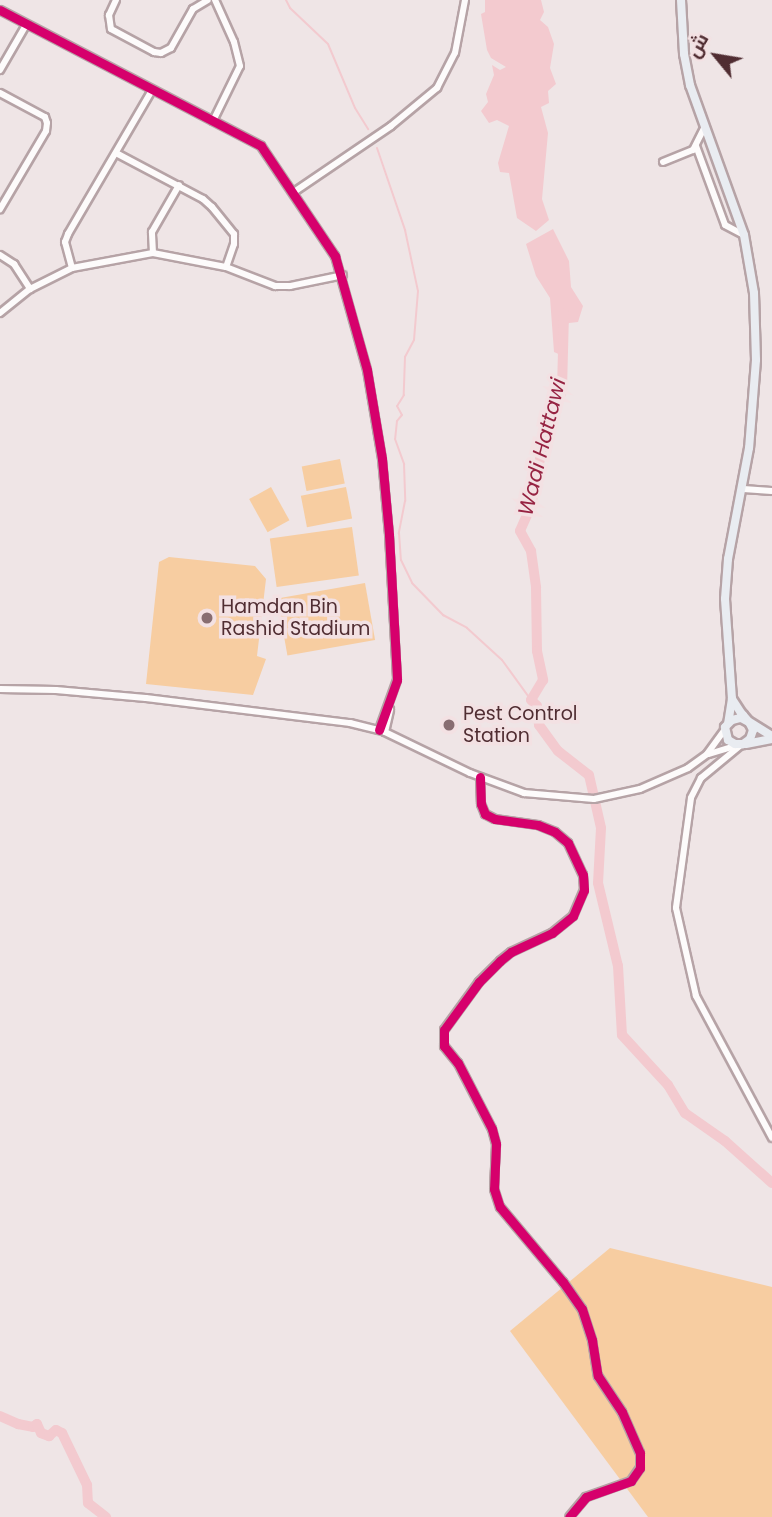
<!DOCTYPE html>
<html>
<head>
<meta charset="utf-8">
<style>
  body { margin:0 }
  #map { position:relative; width:772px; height:1517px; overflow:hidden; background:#efe5e6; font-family:Poppins,Cairo,sans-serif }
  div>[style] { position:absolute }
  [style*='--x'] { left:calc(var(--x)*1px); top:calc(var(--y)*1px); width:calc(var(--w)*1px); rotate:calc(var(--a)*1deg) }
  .green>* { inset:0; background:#f7cda1; transform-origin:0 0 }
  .water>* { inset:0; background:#f3cacf }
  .stream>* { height:2px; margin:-1px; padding:0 1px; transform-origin:1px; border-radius:1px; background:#f3cacf }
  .river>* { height:10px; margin:-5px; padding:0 5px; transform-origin:5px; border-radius:5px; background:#f3cacf }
  .roads { filter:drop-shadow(2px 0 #b6a3a6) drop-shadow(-2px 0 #b6a3a6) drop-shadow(0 2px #b6a3a6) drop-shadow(0 -2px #b6a3a6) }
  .minor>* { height:6px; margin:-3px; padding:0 3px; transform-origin:3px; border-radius:3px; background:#fdfbfb }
  .major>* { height:8px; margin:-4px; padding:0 4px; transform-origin:4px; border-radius:4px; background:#e9ecf1 }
  .cycleway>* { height:9px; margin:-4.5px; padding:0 4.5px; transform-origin:4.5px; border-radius:4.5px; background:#d6006c }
  .dots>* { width:19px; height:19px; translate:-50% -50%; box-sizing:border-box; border:4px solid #f3e1e3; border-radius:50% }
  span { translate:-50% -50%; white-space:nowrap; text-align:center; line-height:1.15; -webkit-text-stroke:7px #f3e1e3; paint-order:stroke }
  .poi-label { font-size:19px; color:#502d32 }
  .left { translate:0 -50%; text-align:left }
  .water-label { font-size:21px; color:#962342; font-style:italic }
  .north { position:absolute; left:681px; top:21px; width:70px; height:70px; -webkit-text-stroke:5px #f3e1e3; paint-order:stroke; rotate:300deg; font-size:19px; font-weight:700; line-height:28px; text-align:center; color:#502d32 }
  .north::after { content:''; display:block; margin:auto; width:24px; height:32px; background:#502d32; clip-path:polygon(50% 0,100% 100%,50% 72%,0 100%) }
</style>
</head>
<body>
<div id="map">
  <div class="green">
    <i style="left:340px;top:459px;width:25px;height:39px;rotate:79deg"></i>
    <i style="left:271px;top:487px;width:38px;height:25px;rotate:61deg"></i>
    <i style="left:346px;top:487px;width:32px;height:46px;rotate:79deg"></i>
    <i style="left:352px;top:527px;width:49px;height:83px;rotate:82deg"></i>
    <i style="clip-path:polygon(169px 557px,255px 566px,266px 579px,257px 656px,266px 659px,253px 695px,146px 684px,159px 562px)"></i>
    <i style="left:365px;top:583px;width:58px;height:89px;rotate:80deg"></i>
    <i style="clip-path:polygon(610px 1248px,772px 1287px,772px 1517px,648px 1517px,510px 1331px)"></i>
  </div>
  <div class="water">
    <i style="clip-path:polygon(485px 0,541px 0,544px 12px,540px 20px,548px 27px,554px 44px,550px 68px,556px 84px,548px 91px,549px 103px,541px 107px,548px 133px,542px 199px,549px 220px,536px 231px,517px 218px,509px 173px,500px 172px,498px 163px,509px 126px,497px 120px,489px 123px,481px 111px,488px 102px,486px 94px,494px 75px,492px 65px,500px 70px,506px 67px,491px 58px,487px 50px,481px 14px,485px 12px)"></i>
    <i style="clip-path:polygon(553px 229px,569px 261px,571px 287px,583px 306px,578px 322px,569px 323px,561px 330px,563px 356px,554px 352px,550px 298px,536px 276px,526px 244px)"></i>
  </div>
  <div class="stream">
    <i style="--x:286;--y:0;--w:9;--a:63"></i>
    <i style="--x:290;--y:8;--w:52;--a:43.5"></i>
    <i style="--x:328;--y:44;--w:69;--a:67.1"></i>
    <i style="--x:355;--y:108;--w:25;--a:58"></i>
    <i style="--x:377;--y:148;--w:87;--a:71.1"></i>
    <i style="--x:405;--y:230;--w:62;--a:78"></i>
    <i style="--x:418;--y:291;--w:49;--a:94.7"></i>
    <i style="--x:414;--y:340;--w:19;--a:118"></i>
    <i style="--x:405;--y:357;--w:38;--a:92"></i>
    <i style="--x:404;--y:395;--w:13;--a:122"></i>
    <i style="--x:397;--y:406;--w:10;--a:61"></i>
    <i style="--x:402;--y:415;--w:8;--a:130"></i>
    <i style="--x:397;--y:421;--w:18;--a:96"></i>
    <i style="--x:395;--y:439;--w:27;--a:70"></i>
    <i style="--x:404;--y:464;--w:37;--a:88"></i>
    <i style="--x:405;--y:501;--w:33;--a:101"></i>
    <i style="--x:399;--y:533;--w:27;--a:86"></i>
    <i style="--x:401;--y:560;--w:25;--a:64"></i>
    <i style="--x:412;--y:583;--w:45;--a:45.9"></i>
    <i style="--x:443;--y:615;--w:27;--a:28"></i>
    <i style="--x:467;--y:628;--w:47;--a:42.4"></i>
    <i style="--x:502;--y:660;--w:49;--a:54.1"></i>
  </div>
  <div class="river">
    <i style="--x:564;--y:313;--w:78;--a:91.5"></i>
    <i style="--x:562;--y:391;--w:45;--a:112"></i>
    <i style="--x:545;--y:433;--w:74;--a:100.9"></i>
    <i style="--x:531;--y:506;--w:27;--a:114"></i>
    <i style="--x:520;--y:531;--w:23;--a:61"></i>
    <i style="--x:531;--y:551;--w:37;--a:82"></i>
    <i style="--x:536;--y:588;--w:63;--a:89.1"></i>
    <i style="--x:537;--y:651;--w:30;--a:78"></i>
    <i style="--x:543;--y:680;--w:23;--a:121"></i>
    <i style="--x:531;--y:700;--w:8;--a:45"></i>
    <i style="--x:537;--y:706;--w:19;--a:84"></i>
    <i style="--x:539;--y:725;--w:32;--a:54"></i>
    <i style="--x:558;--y:751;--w:39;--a:38"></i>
    <i style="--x:589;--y:775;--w:54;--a:77.2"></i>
    <i style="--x:601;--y:828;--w:55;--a:93.1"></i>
    <i style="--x:598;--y:883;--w:85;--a:76.5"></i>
    <i style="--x:618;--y:966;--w:69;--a:86.7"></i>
    <i style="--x:622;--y:1035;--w:68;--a:47.4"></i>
    <i style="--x:668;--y:1085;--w:33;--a:59"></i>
    <i style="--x:685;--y:1113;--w:49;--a:35"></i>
    <i style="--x:725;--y:1141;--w:63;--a:41.8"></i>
    <i style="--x:0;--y:1416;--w:20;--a:24"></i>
    <i style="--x:18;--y:1424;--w:15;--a:11"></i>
    <i style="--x:33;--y:1427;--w:5;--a:-37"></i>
    <i style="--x:37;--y:1424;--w:10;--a:66"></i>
    <i style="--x:41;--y:1433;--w:9;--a:21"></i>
    <i style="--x:49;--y:1436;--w:9;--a:-41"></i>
    <i style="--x:56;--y:1430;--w:7;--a:27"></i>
    <i style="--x:62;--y:1433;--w:58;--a:64.3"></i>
    <i style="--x:87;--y:1485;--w:18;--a:87"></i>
    <i style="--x:88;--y:1503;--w:23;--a:38"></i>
  </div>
  <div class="roads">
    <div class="minor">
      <i style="--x:116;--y:0;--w:17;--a:115"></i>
      <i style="--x:109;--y:15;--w:14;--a:82"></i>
      <i style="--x:111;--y:29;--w:49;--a:28.1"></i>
      <i style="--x:154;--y:52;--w:7;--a:8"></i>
      <i style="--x:161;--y:53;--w:11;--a:-27"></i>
      <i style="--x:171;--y:48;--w:45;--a:-60.6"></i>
      <i style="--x:193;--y:9;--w:17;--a:-31"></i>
      <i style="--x:0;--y:10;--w:294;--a:27.5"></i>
      <i style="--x:261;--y:146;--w:133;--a:56.1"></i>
      <i style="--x:335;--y:256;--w:118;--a:74.3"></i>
      <i style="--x:367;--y:370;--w:90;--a:80.4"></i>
      <i style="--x:382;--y:459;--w:76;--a:84.7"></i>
      <i style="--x:389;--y:535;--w:145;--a:86.8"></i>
      <i style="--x:397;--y:680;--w:53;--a:109.8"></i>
      <i style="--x:0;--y:70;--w:52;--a:-60"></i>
      <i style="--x:0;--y:93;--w:51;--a:28.1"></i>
      <i style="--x:45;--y:117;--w:6;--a:72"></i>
      <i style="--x:47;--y:123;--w:8;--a:97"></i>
      <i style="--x:46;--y:131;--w:91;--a:120.5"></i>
      <i style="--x:213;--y:121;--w:61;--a:-63.9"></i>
      <i style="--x:240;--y:66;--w:25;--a:-104"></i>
      <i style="--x:234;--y:42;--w:46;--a:-114.3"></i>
      <i style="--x:696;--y:146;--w:84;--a:69.8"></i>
      <i style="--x:725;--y:225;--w:21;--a:28"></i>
      <i style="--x:116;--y:153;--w:98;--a:27.9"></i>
      <i style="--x:203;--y:199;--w:12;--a:42"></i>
      <i style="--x:212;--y:207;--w:35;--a:51"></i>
      <i style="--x:234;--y:234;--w:10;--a:90"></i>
      <i style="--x:234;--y:244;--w:24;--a:109"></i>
      <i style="--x:663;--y:162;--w:32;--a:-22"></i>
      <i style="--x:693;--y:150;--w:25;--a:-63"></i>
      <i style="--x:294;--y:192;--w:117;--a:-34.2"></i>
      <i style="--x:391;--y:126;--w:60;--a:-39.6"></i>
      <i style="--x:437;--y:88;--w:39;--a:-63"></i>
      <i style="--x:455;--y:53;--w:54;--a:-79.3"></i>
      <i style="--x:153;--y:253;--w:21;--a:-93"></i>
      <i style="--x:152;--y:232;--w:54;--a:-60.1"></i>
      <i style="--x:0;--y:255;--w:17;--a:33"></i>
      <i style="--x:14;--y:264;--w:30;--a:57"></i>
      <i style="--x:72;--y:268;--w:27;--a:-105"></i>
      <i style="--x:65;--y:242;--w:9;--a:-69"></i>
      <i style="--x:68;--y:234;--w:167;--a:-59.7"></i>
      <i style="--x:0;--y:313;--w:38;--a:-39"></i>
      <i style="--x:30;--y:289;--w:47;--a:-26.6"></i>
      <i style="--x:72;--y:268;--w:82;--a:-10.5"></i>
      <i style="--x:153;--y:253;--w:74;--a:10.9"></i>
      <i style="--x:226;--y:267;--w:53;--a:21.2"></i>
      <i style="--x:275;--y:286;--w:15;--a:0"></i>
      <i style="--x:290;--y:286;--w:54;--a:-11.7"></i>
      <i style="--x:743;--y:489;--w:29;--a:4"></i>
      <i style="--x:0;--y:689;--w:56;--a:1"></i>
      <i style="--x:56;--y:690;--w:90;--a:5.1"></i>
      <i style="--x:146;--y:698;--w:206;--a:7"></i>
      <i style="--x:350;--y:723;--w:36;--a:14"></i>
      <i style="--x:385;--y:732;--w:94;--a:25.8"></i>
      <i style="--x:470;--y:773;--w:58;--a:20.3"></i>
      <i style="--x:524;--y:793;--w:70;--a:4.9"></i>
      <i style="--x:594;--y:799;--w:47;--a:-12.3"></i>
      <i style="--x:640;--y:789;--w:52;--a:-23.6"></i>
      <i style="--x:688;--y:768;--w:24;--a:-36"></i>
      <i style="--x:707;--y:754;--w:31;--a:-54"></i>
      <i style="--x:385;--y:732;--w:23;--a:-77"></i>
      <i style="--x:741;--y:745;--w:52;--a:140.5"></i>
      <i style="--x:701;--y:778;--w:22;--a:117"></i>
      <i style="--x:691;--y:798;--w:111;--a:97.8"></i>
      <i style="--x:676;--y:908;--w:90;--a:77.2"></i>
      <i style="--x:696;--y:996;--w:161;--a:61.8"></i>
      <i style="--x:709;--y:754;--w:31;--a:-17"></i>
      <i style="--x:480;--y:777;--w:27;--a:88"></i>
      <i style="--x:481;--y:804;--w:11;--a:68"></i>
      <i style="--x:485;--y:814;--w:11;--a:27"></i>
      <i style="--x:495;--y:819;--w:43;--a:7.9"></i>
      <i style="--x:538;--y:825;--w:18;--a:22"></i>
      <i style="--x:555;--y:832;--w:17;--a:40"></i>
      <i style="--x:568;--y:843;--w:35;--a:65"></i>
      <i style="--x:583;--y:875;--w:15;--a:86"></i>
      <i style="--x:584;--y:890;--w:28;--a:113"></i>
      <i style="--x:573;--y:916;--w:27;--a:141"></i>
      <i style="--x:552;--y:933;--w:45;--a:155.1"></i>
      <i style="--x:511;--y:952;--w:14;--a:141"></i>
      <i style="--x:500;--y:961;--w:30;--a:135"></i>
      <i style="--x:479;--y:982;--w:59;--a:126.1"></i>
      <i style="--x:444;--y:1030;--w:16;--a:90"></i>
      <i style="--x:444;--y:1046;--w:22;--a:51"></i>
      <i style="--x:458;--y:1063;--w:74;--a:62.7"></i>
      <i style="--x:492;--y:1129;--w:16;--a:75"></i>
      <i style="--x:496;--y:1144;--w:45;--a:92.5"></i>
      <i style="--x:494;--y:1189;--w:19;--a:72"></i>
      <i style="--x:500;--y:1207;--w:98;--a:50"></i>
      <i style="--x:563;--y:1282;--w:33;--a:55"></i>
      <i style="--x:582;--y:1309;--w:33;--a:72"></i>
      <i style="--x:592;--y:1340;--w:36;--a:81"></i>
      <i style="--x:598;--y:1376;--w:43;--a:56.3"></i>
      <i style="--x:622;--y:1412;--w:45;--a:66.3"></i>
      <i style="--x:640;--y:1453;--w:15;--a:90"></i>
      <i style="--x:640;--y:1468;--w:16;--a:125"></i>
      <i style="--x:631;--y:1481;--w:48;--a:160.4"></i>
      <i style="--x:586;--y:1497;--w:26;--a:130"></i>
    </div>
    <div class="major">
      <i style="--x:681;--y:0;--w:54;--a:86.8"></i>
      <i style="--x:684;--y:54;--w:32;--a:79"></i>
      <i style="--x:690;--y:85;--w:159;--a:70.2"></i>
      <i style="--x:744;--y:235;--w:59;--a:80.2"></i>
      <i style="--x:754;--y:293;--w:67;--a:88.3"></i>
      <i style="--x:756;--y:360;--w:88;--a:94.5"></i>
      <i style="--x:749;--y:448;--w:113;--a:100.7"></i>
      <i style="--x:728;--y:559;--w:40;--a:94.3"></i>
      <i style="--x:725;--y:599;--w:100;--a:86"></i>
      <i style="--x:732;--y:699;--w:24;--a:99"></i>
      <i style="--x:732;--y:699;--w:17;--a:57"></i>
      <i style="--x:741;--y:713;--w:3;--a:45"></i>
      <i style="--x:743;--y:715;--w:9;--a:49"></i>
      <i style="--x:749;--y:722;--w:9;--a:63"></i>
      <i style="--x:753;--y:730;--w:9;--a:108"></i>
      <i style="--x:750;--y:739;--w:9;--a:144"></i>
      <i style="--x:743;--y:744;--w:8;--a:180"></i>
      <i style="--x:735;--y:744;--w:8;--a:-150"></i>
      <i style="--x:728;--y:740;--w:13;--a:-103"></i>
      <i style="--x:725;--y:727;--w:10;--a:-45"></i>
      <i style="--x:732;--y:720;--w:9;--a:-13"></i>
      <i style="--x:741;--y:718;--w:9;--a:27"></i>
      <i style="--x:751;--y:723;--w:25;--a:32"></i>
      <i style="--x:746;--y:744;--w:26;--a:-11"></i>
    </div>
  </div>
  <div class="cycleway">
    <i style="--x:0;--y:10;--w:294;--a:27.5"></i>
    <i style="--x:261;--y:146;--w:133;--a:56.1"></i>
    <i style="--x:335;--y:256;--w:118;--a:74.3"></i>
    <i style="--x:367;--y:370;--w:90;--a:80.4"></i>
    <i style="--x:382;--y:459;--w:76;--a:84.7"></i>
    <i style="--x:389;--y:535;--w:145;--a:86.8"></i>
    <i style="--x:397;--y:680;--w:53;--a:109.8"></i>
    <i style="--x:480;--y:777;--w:27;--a:88"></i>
    <i style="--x:481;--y:804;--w:11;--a:68"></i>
    <i style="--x:485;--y:814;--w:11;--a:27"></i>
    <i style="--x:495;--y:819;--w:43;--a:7.9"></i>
    <i style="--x:538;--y:825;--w:18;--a:22"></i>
    <i style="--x:555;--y:832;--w:17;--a:40"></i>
    <i style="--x:568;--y:843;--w:35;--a:65"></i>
    <i style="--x:583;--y:875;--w:15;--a:86"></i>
    <i style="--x:584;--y:890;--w:28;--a:113"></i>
    <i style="--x:573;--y:916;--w:27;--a:141"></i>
    <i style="--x:552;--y:933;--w:45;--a:155.1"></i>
    <i style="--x:511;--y:952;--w:14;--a:141"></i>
    <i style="--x:500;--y:961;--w:30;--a:135"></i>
    <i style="--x:479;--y:982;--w:59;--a:126.1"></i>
    <i style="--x:444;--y:1030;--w:16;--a:90"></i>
    <i style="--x:444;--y:1046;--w:22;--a:51"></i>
    <i style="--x:458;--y:1063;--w:74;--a:62.7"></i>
    <i style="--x:492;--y:1129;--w:16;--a:75"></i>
    <i style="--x:496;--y:1144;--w:45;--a:92.5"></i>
    <i style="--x:494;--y:1189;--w:19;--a:72"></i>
    <i style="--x:500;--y:1207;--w:98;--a:50"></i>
    <i style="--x:563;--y:1282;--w:33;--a:55"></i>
    <i style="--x:582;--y:1309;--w:33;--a:72"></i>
    <i style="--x:592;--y:1340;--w:36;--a:81"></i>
    <i style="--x:598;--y:1376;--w:43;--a:56.3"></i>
    <i style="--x:622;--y:1412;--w:45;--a:66.3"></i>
    <i style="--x:640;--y:1453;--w:15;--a:90"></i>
    <i style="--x:640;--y:1468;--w:16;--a:125"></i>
    <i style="--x:631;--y:1481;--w:48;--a:160.4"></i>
    <i style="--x:586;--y:1497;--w:26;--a:130"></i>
  </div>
  <div class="dots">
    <i style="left:207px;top:618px;background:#886d71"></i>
    <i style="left:449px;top:725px;background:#886d71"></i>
  </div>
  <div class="poi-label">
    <span class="left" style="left:221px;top:618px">Hamdan Bin<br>Rashid Stadium</span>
    <span class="left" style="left:463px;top:725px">Pest Control<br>Station</span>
  </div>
  <div class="water-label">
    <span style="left:542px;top:447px;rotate:-76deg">Wadi Hattawi</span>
  </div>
  <div class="north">ش</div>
</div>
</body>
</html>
